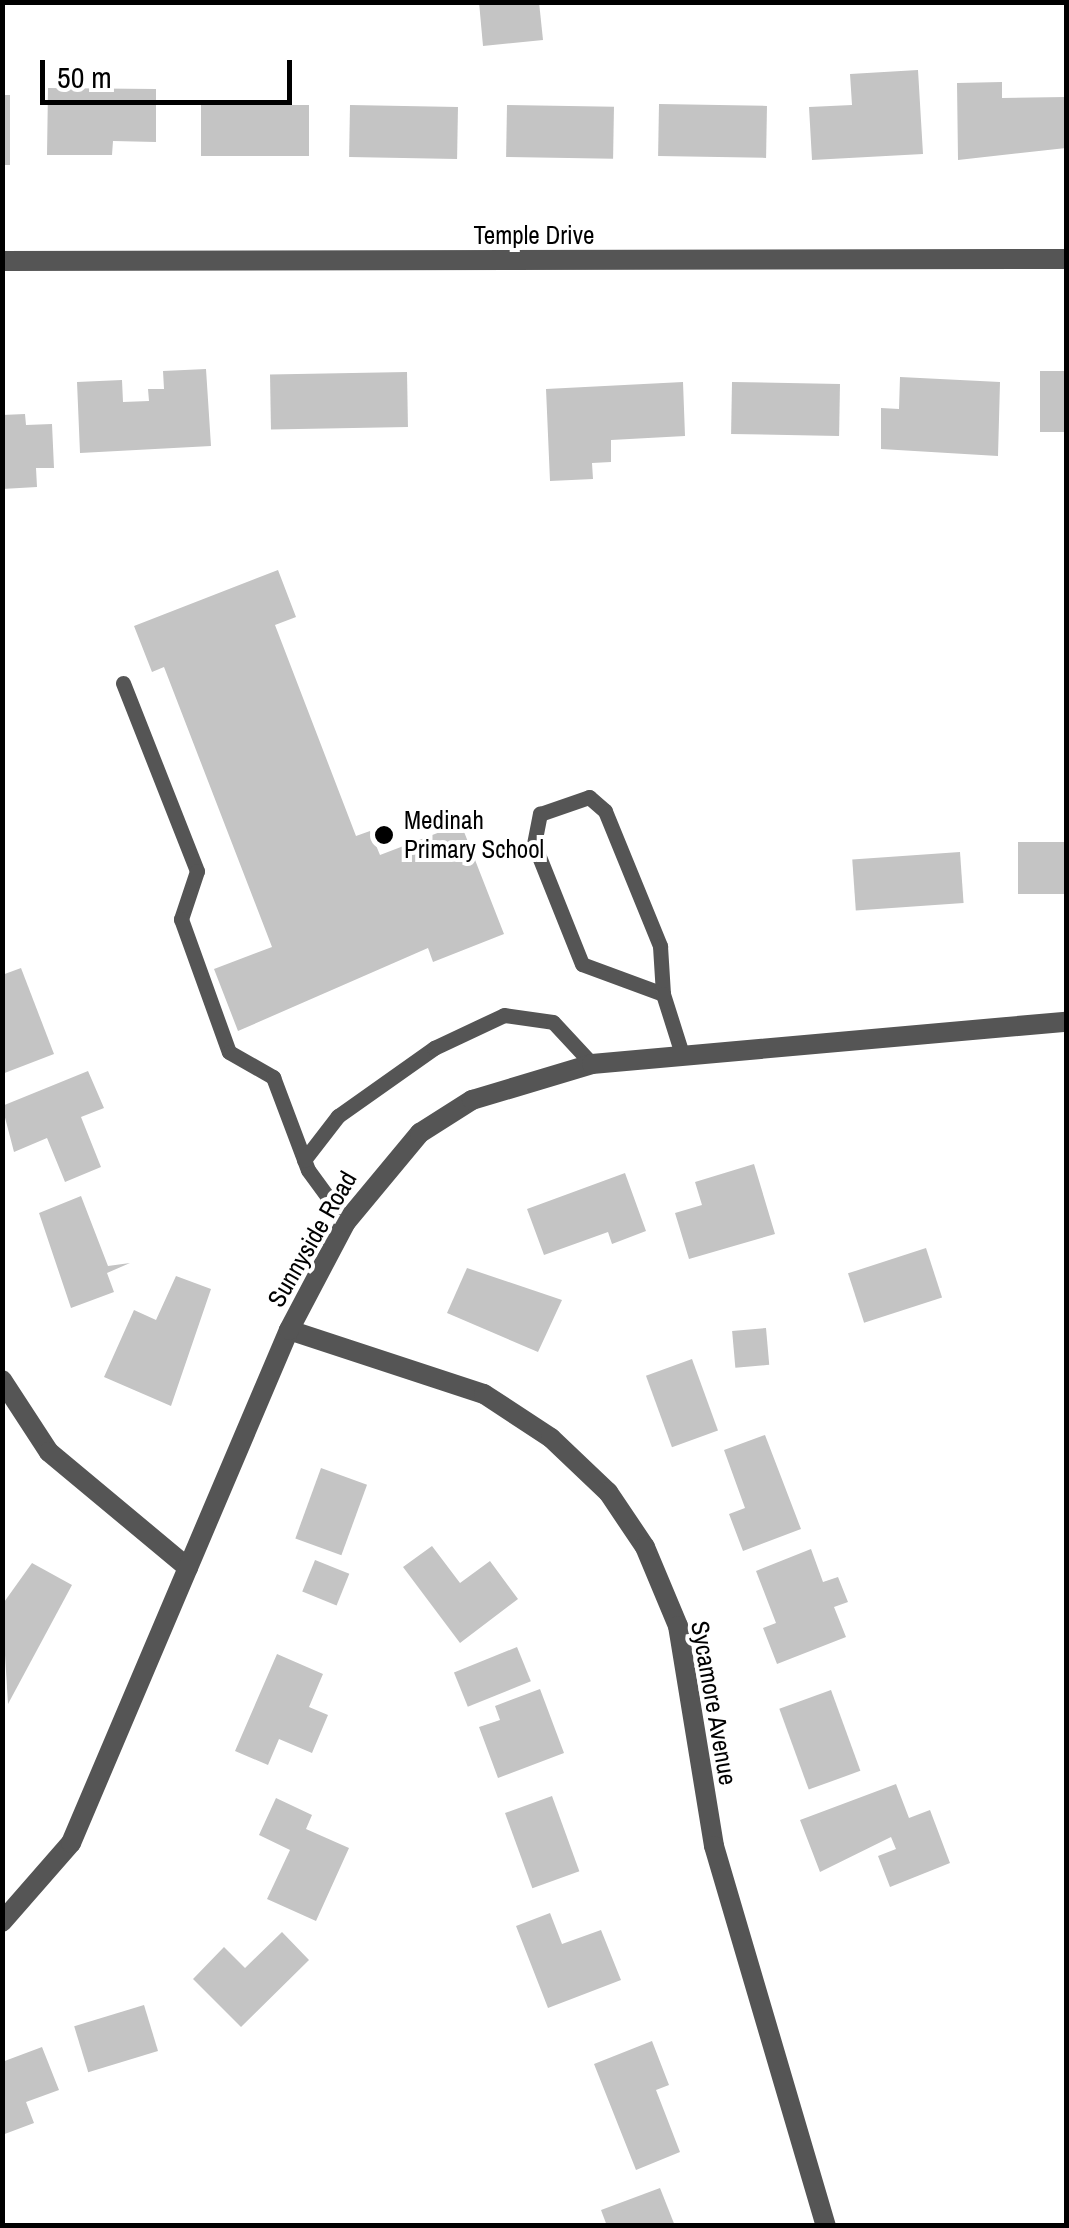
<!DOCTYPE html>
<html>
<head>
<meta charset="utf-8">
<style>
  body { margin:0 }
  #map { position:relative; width:1069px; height:2228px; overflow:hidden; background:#fff; font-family:"Archivo Narrow",sans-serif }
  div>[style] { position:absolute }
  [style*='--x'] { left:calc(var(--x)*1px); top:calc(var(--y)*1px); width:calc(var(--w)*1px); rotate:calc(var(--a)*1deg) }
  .building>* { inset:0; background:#c4c4c4; transform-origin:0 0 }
  .lane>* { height:15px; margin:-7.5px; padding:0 7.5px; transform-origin:7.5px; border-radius:7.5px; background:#555 }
  .street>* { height:20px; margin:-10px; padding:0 10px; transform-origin:10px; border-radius:10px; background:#555 }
  .dots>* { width:28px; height:28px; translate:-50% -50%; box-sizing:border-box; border:5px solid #fff; border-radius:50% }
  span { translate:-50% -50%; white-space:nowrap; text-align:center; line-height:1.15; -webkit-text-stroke:8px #fff; paint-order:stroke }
  .street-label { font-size:25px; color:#000 }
  .poi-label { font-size:25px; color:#000 }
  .left { translate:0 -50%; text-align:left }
  .frame { position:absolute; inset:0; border:5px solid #000; pointer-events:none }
  .scale { position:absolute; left:40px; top:60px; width:252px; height:45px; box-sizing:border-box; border:5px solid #000; border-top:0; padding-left:12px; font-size:30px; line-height:35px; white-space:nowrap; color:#000; -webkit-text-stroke:8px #fff; paint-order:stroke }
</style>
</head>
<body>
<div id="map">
  <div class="building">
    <i style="clip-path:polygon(479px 2px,539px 2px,543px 40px,483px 46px)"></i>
    <i style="clip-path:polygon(918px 70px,923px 154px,812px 160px,809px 107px,852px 105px,850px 74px)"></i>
    <i style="clip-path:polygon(1002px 82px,1002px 98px,1066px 97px,1066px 148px,958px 160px,957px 83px)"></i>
    <i style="clip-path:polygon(48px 88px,156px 89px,156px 142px,113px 141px,112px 155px,47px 155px)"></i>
    <i style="left:2px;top:95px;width:8px;height:70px"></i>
    <i style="left:659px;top:104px;width:108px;height:52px;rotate:1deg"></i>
    <i style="left:201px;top:105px;width:108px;height:51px"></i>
    <i style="left:350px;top:105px;width:108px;height:52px;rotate:1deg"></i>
    <i style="left:507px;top:105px;width:107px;height:52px;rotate:1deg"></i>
    <i style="clip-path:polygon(206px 369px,211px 446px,80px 453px,77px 382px,122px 380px,123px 402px,149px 401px,148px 389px,164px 389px,163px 371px)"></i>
    <i style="left:1040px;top:371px;width:26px;height:61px"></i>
    <i style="left:407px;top:372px;width:55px;height:137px;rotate:89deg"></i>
    <i style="clip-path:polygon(900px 377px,1000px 382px,998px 456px,881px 449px,881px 408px,899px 409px)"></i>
    <i style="clip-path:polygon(683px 382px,685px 436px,611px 440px,611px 462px,592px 463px,593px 479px,550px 481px,546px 389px)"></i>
    <i style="left:732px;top:382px;width:108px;height:52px;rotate:1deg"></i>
    <i style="clip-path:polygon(25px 414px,26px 425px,52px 424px,54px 468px,36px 468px,37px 487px,2px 489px,2px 415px)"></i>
    <i style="clip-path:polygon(278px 570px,296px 617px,275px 625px,356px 836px,370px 831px,380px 855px,461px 824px,504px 934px,433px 962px,428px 948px,238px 1031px,214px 969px,272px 947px,164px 667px,152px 672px,134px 626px)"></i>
    <i style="left:1066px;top:842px;width:52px;height:48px;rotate:90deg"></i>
    <i style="left:960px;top:852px;width:51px;height:108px;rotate:86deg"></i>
    <i style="clip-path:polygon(21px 968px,54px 1054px,2px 1074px,2px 975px)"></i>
    <i style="clip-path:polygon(88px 1071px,104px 1108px,81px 1117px,101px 1167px,65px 1182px,47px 1138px,14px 1152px,2px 1106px)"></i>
    <i style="clip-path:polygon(754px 1164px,775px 1234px,689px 1259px,675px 1213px,702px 1205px,695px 1182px)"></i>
    <i style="clip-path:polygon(625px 1173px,646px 1231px,612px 1244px,608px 1232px,544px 1255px,527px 1209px)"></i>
    <i style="clip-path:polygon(81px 1196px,108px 1266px,130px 1263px,107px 1273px,114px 1292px,71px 1308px,39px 1213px)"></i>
    <i style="left:926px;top:1248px;width:52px;height:82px;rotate:72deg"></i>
    <i style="clip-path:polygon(467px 1268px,562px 1300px,538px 1352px,447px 1313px)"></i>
    <i style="clip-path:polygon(176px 1276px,211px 1289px,171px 1406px,104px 1377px,134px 1310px,156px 1320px)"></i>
    <i style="left:766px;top:1328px;width:37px;height:34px;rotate:85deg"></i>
    <i style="left:692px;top:1359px;width:76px;height:49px;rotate:70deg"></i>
    <i style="clip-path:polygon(765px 1435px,801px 1529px,743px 1551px,729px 1514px,745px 1508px,724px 1450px)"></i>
    <i style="left:321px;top:1468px;width:49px;height:75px;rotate:20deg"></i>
    <i style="clip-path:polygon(432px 1546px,460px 1583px,490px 1561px,518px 1599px,460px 1643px,403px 1567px)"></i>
    <i style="clip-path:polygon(811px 1549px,823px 1582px,838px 1577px,848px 1602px,834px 1607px,846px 1637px,777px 1664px,763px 1628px,776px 1623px,756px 1571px)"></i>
    <i style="left:315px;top:1560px;width:37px;height:34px;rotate:22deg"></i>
    <i style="clip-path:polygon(32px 1563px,72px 1585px,8px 1704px,2px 1605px)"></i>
    <i style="left:517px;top:1647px;width:37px;height:68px;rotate:68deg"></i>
    <i style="clip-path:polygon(277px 1654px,323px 1674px,309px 1707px,328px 1715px,312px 1753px,279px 1739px,268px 1765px,235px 1751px)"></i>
    <i style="clip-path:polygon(540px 1689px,564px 1753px,498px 1778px,479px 1727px,500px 1720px,495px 1706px)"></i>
    <i style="left:831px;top:1690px;width:86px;height:55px;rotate:70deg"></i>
    <i style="clip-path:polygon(896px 1784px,909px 1818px,930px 1810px,950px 1863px,890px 1887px,878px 1856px,896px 1849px,891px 1837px,820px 1872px,800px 1820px)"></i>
    <i style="left:552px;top:1796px;width:80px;height:50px;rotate:70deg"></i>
    <i style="clip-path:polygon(276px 1798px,312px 1815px,306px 1829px,349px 1848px,316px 1921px,267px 1899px,290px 1850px,259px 1835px)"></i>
    <i style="clip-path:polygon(550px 1913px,562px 1944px,601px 1930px,621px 1980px,548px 2008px,516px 1926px)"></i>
    <i style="clip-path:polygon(282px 1932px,309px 1960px,241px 2027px,193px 1979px,224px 1947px,245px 1968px)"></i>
    <i style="left:144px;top:2005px;width:48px;height:73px;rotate:73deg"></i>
    <i style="clip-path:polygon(652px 2041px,669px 2085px,656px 2090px,680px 2152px,636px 2170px,594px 2064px)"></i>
    <i style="clip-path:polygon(42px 2047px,59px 2090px,26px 2102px,34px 2123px,2px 2135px,2px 2062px)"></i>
    <i style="clip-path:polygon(660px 2188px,675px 2226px,607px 2226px,601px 2210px)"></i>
  </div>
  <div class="lane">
    <i style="--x:123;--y:683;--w:202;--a:68.5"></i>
    <i style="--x:197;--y:871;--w:51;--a:108.4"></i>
    <i style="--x:181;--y:919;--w:141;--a:70.2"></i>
    <i style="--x:229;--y:1052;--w:51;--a:29.6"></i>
    <i style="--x:273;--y:1077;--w:99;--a:69.4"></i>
    <i style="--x:308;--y:1170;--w:64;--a:53.8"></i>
    <i style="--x:663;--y:994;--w:86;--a:-159.7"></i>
    <i style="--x:582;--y:964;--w:129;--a:-111.8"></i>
    <i style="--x:534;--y:844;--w:31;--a:-79"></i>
    <i style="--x:540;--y:814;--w:52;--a:-19.1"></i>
    <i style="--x:589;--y:797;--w:21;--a:41"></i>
    <i style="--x:605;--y:811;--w:146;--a:67.8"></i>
    <i style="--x:660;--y:946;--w:48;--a:86.4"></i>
    <i style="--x:663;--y:994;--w:66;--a:72.4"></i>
    <i style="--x:304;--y:1160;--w:56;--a:-52.3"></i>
    <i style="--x:338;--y:1116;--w:118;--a:-35.3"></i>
    <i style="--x:434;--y:1048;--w:77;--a:-25.2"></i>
    <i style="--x:504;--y:1015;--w:49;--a:8.1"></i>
    <i style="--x:553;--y:1022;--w:57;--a:47.1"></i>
  </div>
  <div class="street">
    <i style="--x:2;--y:261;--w:1064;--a:-0.11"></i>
    <i style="--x:289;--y:1330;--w:205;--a:18.2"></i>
    <i style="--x:484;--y:1394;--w:80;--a:33.3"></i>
    <i style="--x:551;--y:1438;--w:79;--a:43.5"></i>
    <i style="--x:608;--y:1492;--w:66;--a:56.1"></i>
    <i style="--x:645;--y:1547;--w:86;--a:67.3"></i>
    <i style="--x:678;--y:1626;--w:223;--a:80.7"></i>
    <i style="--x:714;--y:1846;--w:396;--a:73.6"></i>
    <i style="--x:2;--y:1380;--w:86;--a:56.9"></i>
    <i style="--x:49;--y:1452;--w:181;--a:39.8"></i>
    <i style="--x:2;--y:1922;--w:105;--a:-48.9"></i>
    <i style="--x:71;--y:1843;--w:557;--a:-66.98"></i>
    <i style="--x:289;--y:1330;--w:122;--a:-62.2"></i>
    <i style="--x:346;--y:1222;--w:116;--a:-50.3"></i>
    <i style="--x:420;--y:1133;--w:62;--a:-32.4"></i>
    <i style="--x:472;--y:1100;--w:125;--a:-16.7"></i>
    <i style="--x:592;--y:1064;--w:476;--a:-5.1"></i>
  </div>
  <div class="dots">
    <i style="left:384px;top:835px;background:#000"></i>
  </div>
  <div class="street-label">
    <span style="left:534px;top:235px">Temple Drive</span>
    <span style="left:312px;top:1239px;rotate:-60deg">Sunnyside Road</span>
    <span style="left:714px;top:1703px;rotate:80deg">Sycamore Avenue</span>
  </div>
  <div class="poi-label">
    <span class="left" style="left:404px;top:835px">Medinah<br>Primary School</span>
  </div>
  <div class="frame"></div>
  <div class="scale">50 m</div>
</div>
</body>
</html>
